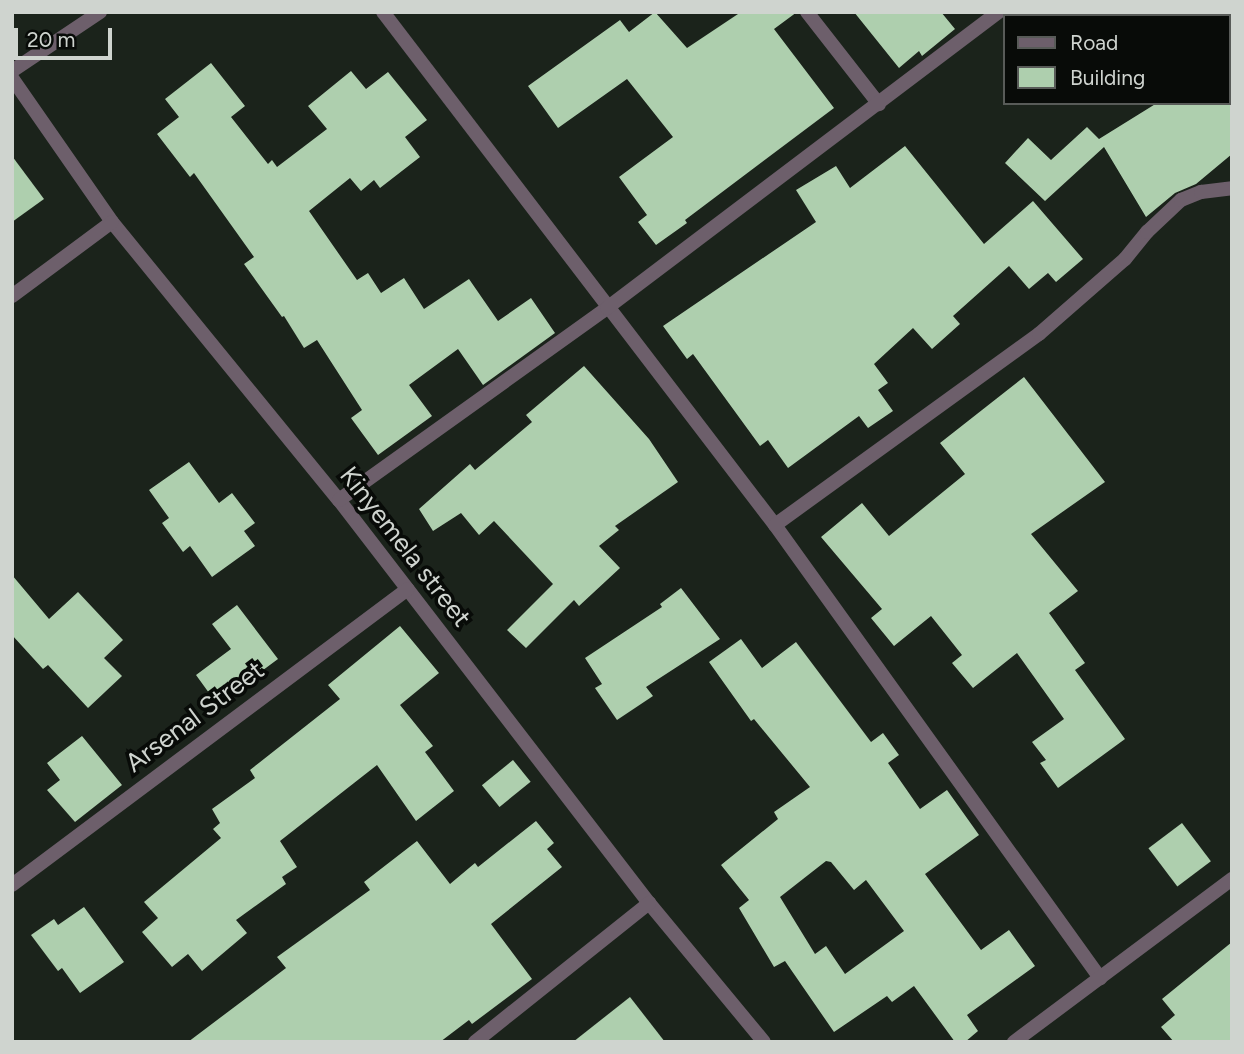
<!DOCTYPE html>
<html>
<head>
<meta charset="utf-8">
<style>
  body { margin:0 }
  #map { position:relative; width:1244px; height:1054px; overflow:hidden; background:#1b231b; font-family:Figtree,sans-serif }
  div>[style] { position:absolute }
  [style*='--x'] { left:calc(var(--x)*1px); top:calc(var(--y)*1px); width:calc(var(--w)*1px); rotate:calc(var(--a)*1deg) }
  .building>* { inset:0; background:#aecfae; transform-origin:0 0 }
  .street>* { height:14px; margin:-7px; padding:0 7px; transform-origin:7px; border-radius:7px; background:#6d5f6b }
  span { translate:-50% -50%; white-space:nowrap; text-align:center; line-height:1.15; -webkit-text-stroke:7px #080b08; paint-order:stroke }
  .street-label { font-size:26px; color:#cfd4cf }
  .frame { position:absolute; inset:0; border:14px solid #cfd4cf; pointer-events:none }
  .legend { position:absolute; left:1003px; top:14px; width:228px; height:91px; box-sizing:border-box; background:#080b08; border:2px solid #585b58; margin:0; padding:9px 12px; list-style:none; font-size:21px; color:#cfd4cf }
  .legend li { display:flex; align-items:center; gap:14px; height:35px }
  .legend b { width:35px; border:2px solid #585b58 }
  .scale { position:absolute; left:14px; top:28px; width:98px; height:32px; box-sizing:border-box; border:4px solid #cfd4cf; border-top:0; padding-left:9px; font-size:21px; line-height:24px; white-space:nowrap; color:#cfd4cf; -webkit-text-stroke:5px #080b08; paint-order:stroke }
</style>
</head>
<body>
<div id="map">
  <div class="building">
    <i style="clip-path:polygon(655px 12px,687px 48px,741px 12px,797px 12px,774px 29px,834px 108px,685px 220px,687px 223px,656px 245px,638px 222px,647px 215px,619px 177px,673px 137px,627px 79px,558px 128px,528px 86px,620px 20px,629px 32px)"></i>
    <i style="clip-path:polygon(854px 12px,941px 12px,955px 29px,922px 56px,919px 51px,899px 68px)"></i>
    <i style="clip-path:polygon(211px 63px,245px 106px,231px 117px,268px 164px,272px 160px,277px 167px,327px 129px,308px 106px,351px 71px,366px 89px,388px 72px,427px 120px,405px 137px,420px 157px,380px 188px,374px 180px,361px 191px,350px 178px,309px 211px,357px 280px,368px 273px,381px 293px,404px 278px,424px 309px,469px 279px,498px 321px,531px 298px,555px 333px,483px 385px,458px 349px,409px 385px,432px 416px,378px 455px,351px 418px,362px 410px,317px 340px,304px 348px,284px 316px,282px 317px,244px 264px,254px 257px,194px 173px,190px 177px,157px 134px,179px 117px,165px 99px)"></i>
    <i style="clip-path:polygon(1157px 103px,1232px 103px,1232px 154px,1196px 184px,1175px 193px,1146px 217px,1104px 147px,1045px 201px,1005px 163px,1028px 138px,1051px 160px,1087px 127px,1099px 139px)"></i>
    <i style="clip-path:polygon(905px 146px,984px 244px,1033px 201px,1083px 259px,1056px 282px,1048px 273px,1029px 289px,1009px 266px,953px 316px,960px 324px,932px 349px,913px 328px,874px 364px,888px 383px,878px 390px,893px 411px,868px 428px,859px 416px,788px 468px,768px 440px,760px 446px,693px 354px,687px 359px,663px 326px,816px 222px,796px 190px,836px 166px,850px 188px)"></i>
    <i style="clip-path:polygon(12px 156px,44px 199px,12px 222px)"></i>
    <i style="clip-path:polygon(584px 366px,649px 439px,678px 482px,615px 526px,619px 530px,599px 546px,620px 568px,579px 606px,574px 600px,526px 648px,507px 630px,553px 584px,494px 521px,479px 535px,461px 513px,433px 531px,419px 509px,470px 464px,475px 470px,532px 422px,526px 415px)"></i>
    <i style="clip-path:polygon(1024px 377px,1105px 482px,1031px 534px,1078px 591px,1049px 613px,1085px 663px,1075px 670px,1125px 739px,1058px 788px,1040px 763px,1046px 760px,1032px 742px,1064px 719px,1017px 653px,973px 688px,952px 663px,962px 655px,931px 616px,894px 646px,871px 618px,882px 609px,821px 537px,862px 503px,889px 536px,965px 474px,940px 443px)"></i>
    <i style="clip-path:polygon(189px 462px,219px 503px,232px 493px,255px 523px,244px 531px,255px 546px,212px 577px,190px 546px,183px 552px,162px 523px,169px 518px,149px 490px)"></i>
    <i style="clip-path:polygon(12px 575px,49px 619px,78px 592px,123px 640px,104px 658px,122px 676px,88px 708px,48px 665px,43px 669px,12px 635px)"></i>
    <i style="clip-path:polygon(681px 588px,720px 639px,646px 687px,653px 696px,617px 720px,595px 688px,602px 684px,585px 658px,662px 607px,660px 604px)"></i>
    <i style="clip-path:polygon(237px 605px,278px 659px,217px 704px,196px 675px,231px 649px,212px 624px)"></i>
    <i style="clip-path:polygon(400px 626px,439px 673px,400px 705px,433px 746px,425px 752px,454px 791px,416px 821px,377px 765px,280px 841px,297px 867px,282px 877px,286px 884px,236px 920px,247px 933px,202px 971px,188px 954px,172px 967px,142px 932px,158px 918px,144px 902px,221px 838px,213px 829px,220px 823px,212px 809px,255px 778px,250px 770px,340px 699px,328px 685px)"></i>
    <i style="clip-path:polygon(evenodd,741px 639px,762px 668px,796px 642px,871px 742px,883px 733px,899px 755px,888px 763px,920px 809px,947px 790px,979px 835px,925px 874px,981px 950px,1009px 930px,1035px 966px,967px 1015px,978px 1031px,965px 1042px,955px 1042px,914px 986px,892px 1002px,887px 996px,834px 1032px,785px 961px,774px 967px,739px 908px,749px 900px,721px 865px,778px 819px,774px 812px,810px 787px,754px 719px,751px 721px,709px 662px,741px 639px,826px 861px,831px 862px,854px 890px,866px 880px,904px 931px,845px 974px,826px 946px,815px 954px,780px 897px,826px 861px)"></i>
    <i style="clip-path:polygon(82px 736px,122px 785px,75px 822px,47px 790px,60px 780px,47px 763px)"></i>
    <i style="left:513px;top:760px;width:28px;height:40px;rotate:51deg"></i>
    <i style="clip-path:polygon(536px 821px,554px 843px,547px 849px,562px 867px,491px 924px,532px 979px,472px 1024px,469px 1020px,440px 1042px,188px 1042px,286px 968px,277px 957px,370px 890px,364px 882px,417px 841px,450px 884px,475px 863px,478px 867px)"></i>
    <i style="left:1182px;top:823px;width:48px;height:42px;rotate:53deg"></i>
    <i style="clip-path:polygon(84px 907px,124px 962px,80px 993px,62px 968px,58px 971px,31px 935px,54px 919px,58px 925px)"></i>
    <i style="clip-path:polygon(1232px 942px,1232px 1042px,1174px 1042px,1161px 1027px,1175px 1015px,1162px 999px)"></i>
    <i style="clip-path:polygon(630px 997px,665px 1042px,573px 1042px)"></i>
  </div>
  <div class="street">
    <i style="--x:383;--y:12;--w:646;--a:52.62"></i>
    <i style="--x:775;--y:525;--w:558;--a:54.34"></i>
    <i style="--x:807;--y:12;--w:117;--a:52"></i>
    <i style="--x:12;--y:71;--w:106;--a:-33.8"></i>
    <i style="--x:12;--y:78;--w:175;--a:55.2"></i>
    <i style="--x:112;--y:222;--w:359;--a:50.8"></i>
    <i style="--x:339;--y:500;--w:508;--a:52.43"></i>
    <i style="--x:649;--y:903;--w:180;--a:50.4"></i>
    <i style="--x:12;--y:296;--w:124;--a:-36.5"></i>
    <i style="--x:339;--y:500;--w:330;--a:-35.6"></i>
    <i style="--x:607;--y:308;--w:491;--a:-37.1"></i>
    <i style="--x:775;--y:525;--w:326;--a:-35.9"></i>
    <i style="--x:1039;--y:334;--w:114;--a:-41.1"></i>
    <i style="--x:1125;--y:259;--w:35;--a:-51"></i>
    <i style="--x:1147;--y:232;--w:47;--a:-43.3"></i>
    <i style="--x:1181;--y:200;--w:22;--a:-22"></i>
    <i style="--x:1201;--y:192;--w:31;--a:-7"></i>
    <i style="--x:12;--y:885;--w:494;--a:-36.8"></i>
    <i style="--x:475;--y:1042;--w:223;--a:-38.6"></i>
    <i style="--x:1014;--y:1042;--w:272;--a:-36.8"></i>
  </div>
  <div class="street-label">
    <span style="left:405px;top:547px;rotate:52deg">Kinyemela street</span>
    <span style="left:195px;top:717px;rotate:-37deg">Arsenal Street</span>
  </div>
  <div class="frame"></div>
  <ul class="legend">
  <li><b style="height:9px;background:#6d5f6b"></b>Road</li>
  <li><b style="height:19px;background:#aecfae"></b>Building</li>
  </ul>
  <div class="scale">20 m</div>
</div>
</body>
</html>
